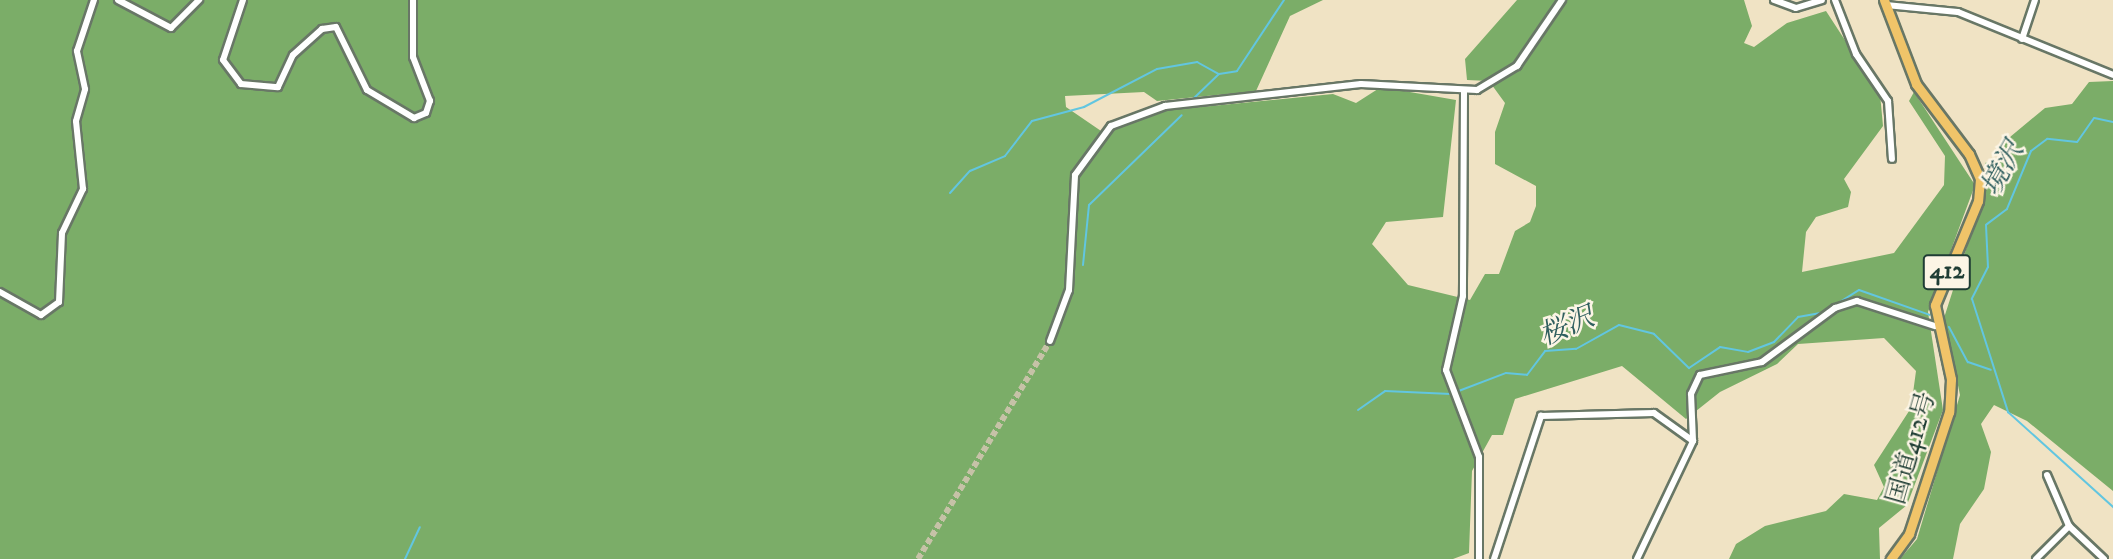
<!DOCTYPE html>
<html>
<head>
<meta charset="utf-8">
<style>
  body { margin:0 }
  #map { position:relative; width:2113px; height:559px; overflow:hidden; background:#f0e3c4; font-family:"IM FELL DW Pica","Noto Serif JP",serif }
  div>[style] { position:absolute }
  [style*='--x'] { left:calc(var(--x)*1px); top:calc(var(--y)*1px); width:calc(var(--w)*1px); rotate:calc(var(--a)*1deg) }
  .forest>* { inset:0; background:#7bad68 }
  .stream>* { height:2px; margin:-1px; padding:0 1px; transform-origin:1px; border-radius:1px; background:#62c6e0 }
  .minor-tunnel>* { height:6px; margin-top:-3px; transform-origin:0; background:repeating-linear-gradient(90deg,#c6c2a7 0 6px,transparent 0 9px) }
  .roads { filter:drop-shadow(2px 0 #687766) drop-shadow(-2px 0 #687766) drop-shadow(0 2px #687766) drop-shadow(0 -2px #687766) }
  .minor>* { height:6px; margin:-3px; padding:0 3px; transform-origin:3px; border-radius:3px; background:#fff }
  .highway>* { height:9px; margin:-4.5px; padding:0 4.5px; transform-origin:4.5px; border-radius:4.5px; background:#f0c469 }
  span { translate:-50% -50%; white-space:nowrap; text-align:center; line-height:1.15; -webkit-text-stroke:5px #fcf5e5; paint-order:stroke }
  .shield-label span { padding:2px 5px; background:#fcf5e5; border:2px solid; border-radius:5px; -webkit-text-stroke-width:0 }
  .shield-label { font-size:24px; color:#1f3d34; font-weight:700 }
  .street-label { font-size:26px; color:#1f3d34 }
  .water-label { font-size:28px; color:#305f5f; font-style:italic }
</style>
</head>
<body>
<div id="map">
  <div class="forest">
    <i style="clip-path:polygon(0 0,1323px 0,1290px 16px,1256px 91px,1157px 101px,1144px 92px,1065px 96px,1066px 107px,1104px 133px,1161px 111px,1333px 94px,1356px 103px,1381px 87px,1456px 100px,1443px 217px,1386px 222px,1372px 244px,1408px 285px,1470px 300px,1485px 274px,1499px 274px,1515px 231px,1530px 222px,1536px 206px,1536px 186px,1495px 164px,1495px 132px,1505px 103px,1489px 81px,1467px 80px,1465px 59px,1517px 0,1744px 0,1752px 26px,1744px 43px,1754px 47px,1787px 23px,1826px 11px,1880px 94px,1883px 126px,1844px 179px,1851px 192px,1848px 207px,1816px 217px,1806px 232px,1802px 272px,1894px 253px,1944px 185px,1945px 156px,1909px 101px,1914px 92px,1975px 185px,1928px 312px,1943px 410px,1907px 505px,1879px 528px,1880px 559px,1729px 559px,1736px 544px,1765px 526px,1826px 511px,1844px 494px,1877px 500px,1884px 487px,1874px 465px,1911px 408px,1916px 371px,1884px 338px,1798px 344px,1777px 364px,1720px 392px,1686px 419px,1622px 366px,1515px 399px,1503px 435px,1492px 435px,1472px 471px,1469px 553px,1453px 559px,0 559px)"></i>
    <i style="clip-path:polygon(2113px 81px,2113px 491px,2027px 421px,1994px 405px,1981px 424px,1991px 452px,1984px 489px,1960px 524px,1953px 559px,1900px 559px,1917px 539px,1960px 395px,1944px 318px,1988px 181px,1985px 163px,2005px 155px,2004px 142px,2045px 108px,2072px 104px,2089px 82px)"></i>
  </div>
  <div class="stream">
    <i style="--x:1193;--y:99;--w:36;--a:-44"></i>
    <i style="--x:1219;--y:74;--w:18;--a:-9"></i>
    <i style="--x:1237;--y:71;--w:85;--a:-56.5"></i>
    <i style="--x:2113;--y:122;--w:19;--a:-168"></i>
    <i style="--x:2094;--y:118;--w:29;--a:125"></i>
    <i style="--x:2077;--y:142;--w:30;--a:-174"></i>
    <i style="--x:2047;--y:139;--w:20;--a:143"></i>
    <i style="--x:2031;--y:151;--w:63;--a:112.5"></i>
    <i style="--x:2007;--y:209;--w:26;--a:143"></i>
    <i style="--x:1986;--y:225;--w:42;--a:87.3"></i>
    <i style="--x:1988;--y:267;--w:36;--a:117"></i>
    <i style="--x:1972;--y:299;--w:119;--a:72.3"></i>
    <i style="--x:2008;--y:412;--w:142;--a:42.1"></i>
    <i style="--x:950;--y:193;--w:30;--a:-48"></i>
    <i style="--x:970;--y:171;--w:38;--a:-23"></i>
    <i style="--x:1005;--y:156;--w:44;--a:-52.4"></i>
    <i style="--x:1032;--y:121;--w:54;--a:-15.1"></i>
    <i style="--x:1084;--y:107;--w:82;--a:-27.5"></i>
    <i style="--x:1157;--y:69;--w:41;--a:-9.9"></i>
    <i style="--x:1197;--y:62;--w:25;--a:29"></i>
    <i style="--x:1083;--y:265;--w:60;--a:-84.3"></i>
    <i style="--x:1089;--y:205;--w:129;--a:-44.1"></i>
    <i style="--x:1835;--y:305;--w:28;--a:-32"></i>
    <i style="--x:1859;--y:290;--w:75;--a:19.4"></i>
    <i style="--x:1949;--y:327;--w:40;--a:62"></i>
    <i style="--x:1968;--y:362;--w:24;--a:19"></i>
    <i style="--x:1456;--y:392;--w:53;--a:-20.8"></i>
    <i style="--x:1506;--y:373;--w:21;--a:5"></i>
    <i style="--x:1527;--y:375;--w:30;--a:-53"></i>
    <i style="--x:1545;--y:351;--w:31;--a:-4"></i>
    <i style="--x:1576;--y:349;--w:49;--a:-29.2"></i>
    <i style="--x:1619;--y:325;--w:36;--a:14"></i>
    <i style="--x:1654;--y:334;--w:49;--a:44.2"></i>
    <i style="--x:1689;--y:368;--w:37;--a:-34"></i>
    <i style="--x:1720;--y:347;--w:28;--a:10"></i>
    <i style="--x:1748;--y:352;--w:28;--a:-21"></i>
    <i style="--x:1774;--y:342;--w:35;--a:-46"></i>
    <i style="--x:1798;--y:317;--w:27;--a:-10"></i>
    <i style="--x:1358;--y:410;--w:33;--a:-35"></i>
    <i style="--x:1385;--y:391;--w:66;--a:2.6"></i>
    <i style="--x:405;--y:559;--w:35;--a:-65"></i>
  </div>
  <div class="minor-tunnel">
    <i style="--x:918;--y:559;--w:255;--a:-58.8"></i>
  </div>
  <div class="roads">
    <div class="minor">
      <i style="--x:118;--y:0;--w:60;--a:27.8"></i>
      <i style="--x:171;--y:28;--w:40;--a:-45"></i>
      <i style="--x:243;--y:0;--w:63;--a:108.4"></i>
      <i style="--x:223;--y:60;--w:30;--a:53"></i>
      <i style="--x:241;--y:84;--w:37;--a:5"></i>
      <i style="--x:278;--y:87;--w:35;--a:-65"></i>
      <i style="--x:293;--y:55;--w:39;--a:-42"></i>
      <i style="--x:322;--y:29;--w:14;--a:-8"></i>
      <i style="--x:336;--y:27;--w:70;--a:63.8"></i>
      <i style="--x:367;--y:90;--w:55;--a:30.8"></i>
      <i style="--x:414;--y:118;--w:13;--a:-23"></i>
      <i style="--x:426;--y:113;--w:13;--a:-72"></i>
      <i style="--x:430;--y:101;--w:47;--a:-111.1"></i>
      <i style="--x:413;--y:57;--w:57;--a:-90"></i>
      <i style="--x:1774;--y:0;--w:23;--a:20"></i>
      <i style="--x:1796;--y:8;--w:27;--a:-17"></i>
      <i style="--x:1835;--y:0;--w:58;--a:68.7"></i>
      <i style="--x:1856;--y:54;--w:57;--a:55.8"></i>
      <i style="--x:1888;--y:101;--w:58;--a:86.1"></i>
      <i style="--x:1886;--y:5;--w:72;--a:5.6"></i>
      <i style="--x:1958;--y:12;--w:167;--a:22.1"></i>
      <i style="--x:2022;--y:39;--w:41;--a:-71.6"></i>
      <i style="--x:1464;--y:92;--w:204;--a:90.3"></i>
      <i style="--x:1463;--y:296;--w:76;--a:102.9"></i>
      <i style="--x:1446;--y:370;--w:93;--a:69.2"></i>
      <i style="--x:1479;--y:457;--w:102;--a:90"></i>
      <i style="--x:0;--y:292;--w:47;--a:29.3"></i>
      <i style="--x:41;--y:315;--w:22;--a:-36"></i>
      <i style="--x:59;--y:302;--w:69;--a:-87.5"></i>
      <i style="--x:62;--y:233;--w:49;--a:-64.5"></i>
      <i style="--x:83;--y:189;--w:68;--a:-95.9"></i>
      <i style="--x:76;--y:121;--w:33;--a:-74"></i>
      <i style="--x:85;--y:89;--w:39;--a:-102"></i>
      <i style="--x:77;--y:51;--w:54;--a:-71.6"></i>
      <i style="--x:1050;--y:341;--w:54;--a:-69.6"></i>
      <i style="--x:1069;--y:290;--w:115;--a:-87"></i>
      <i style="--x:1075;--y:175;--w:61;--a:-53.7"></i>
      <i style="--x:1111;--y:126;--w:58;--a:-20.3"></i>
      <i style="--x:1165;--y:106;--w:197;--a:-6.4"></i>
      <i style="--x:1361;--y:84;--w:116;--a:3"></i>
      <i style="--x:1477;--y:90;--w:47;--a:-31"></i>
      <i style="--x:1517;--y:66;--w:80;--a:-55.7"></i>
      <i style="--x:2047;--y:475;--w:56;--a:66.7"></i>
      <i style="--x:1494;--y:559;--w:151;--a:-71.8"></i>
      <i style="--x:1541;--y:416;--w:113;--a:-1.5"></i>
      <i style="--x:1654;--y:413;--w:48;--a:35.7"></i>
      <i style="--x:1637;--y:559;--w:131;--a:-64.6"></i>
      <i style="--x:1693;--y:441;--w:47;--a:-92.4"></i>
      <i style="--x:1691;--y:394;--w:21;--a:-65"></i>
      <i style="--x:1700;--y:375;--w:63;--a:-11.8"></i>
      <i style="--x:1762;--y:362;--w:91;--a:-36.5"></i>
      <i style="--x:1835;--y:308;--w:23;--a:-18"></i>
      <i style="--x:1857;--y:301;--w:82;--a:17.8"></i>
      <i style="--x:2036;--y:559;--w:47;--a:-45"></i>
      <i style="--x:2069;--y:526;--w:48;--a:43.3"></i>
    </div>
    <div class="highway">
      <i style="--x:1884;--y:0;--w:90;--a:69.1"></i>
      <i style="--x:1916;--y:84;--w:88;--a:52.9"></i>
      <i style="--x:1969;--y:154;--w:27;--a:66"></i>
      <i style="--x:1980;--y:179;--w:22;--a:95"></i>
      <i style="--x:1978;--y:201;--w:113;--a:112.5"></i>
      <i style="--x:1935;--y:305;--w:76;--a:77.8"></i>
      <i style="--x:1951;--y:379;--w:33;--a:93"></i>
      <i style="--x:1949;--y:412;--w:128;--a:108.2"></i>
      <i style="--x:1909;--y:534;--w:31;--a:126"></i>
    </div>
  </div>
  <div class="shield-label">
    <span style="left:1947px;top:272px">412</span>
  </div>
  <div class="street-label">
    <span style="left:1912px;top:448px;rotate:-74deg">国道412号</span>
  </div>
  <div class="water-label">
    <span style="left:2003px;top:169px;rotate:-61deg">境沢</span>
    <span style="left:1567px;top:327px;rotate:-23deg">桜沢</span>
  </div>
</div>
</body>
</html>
